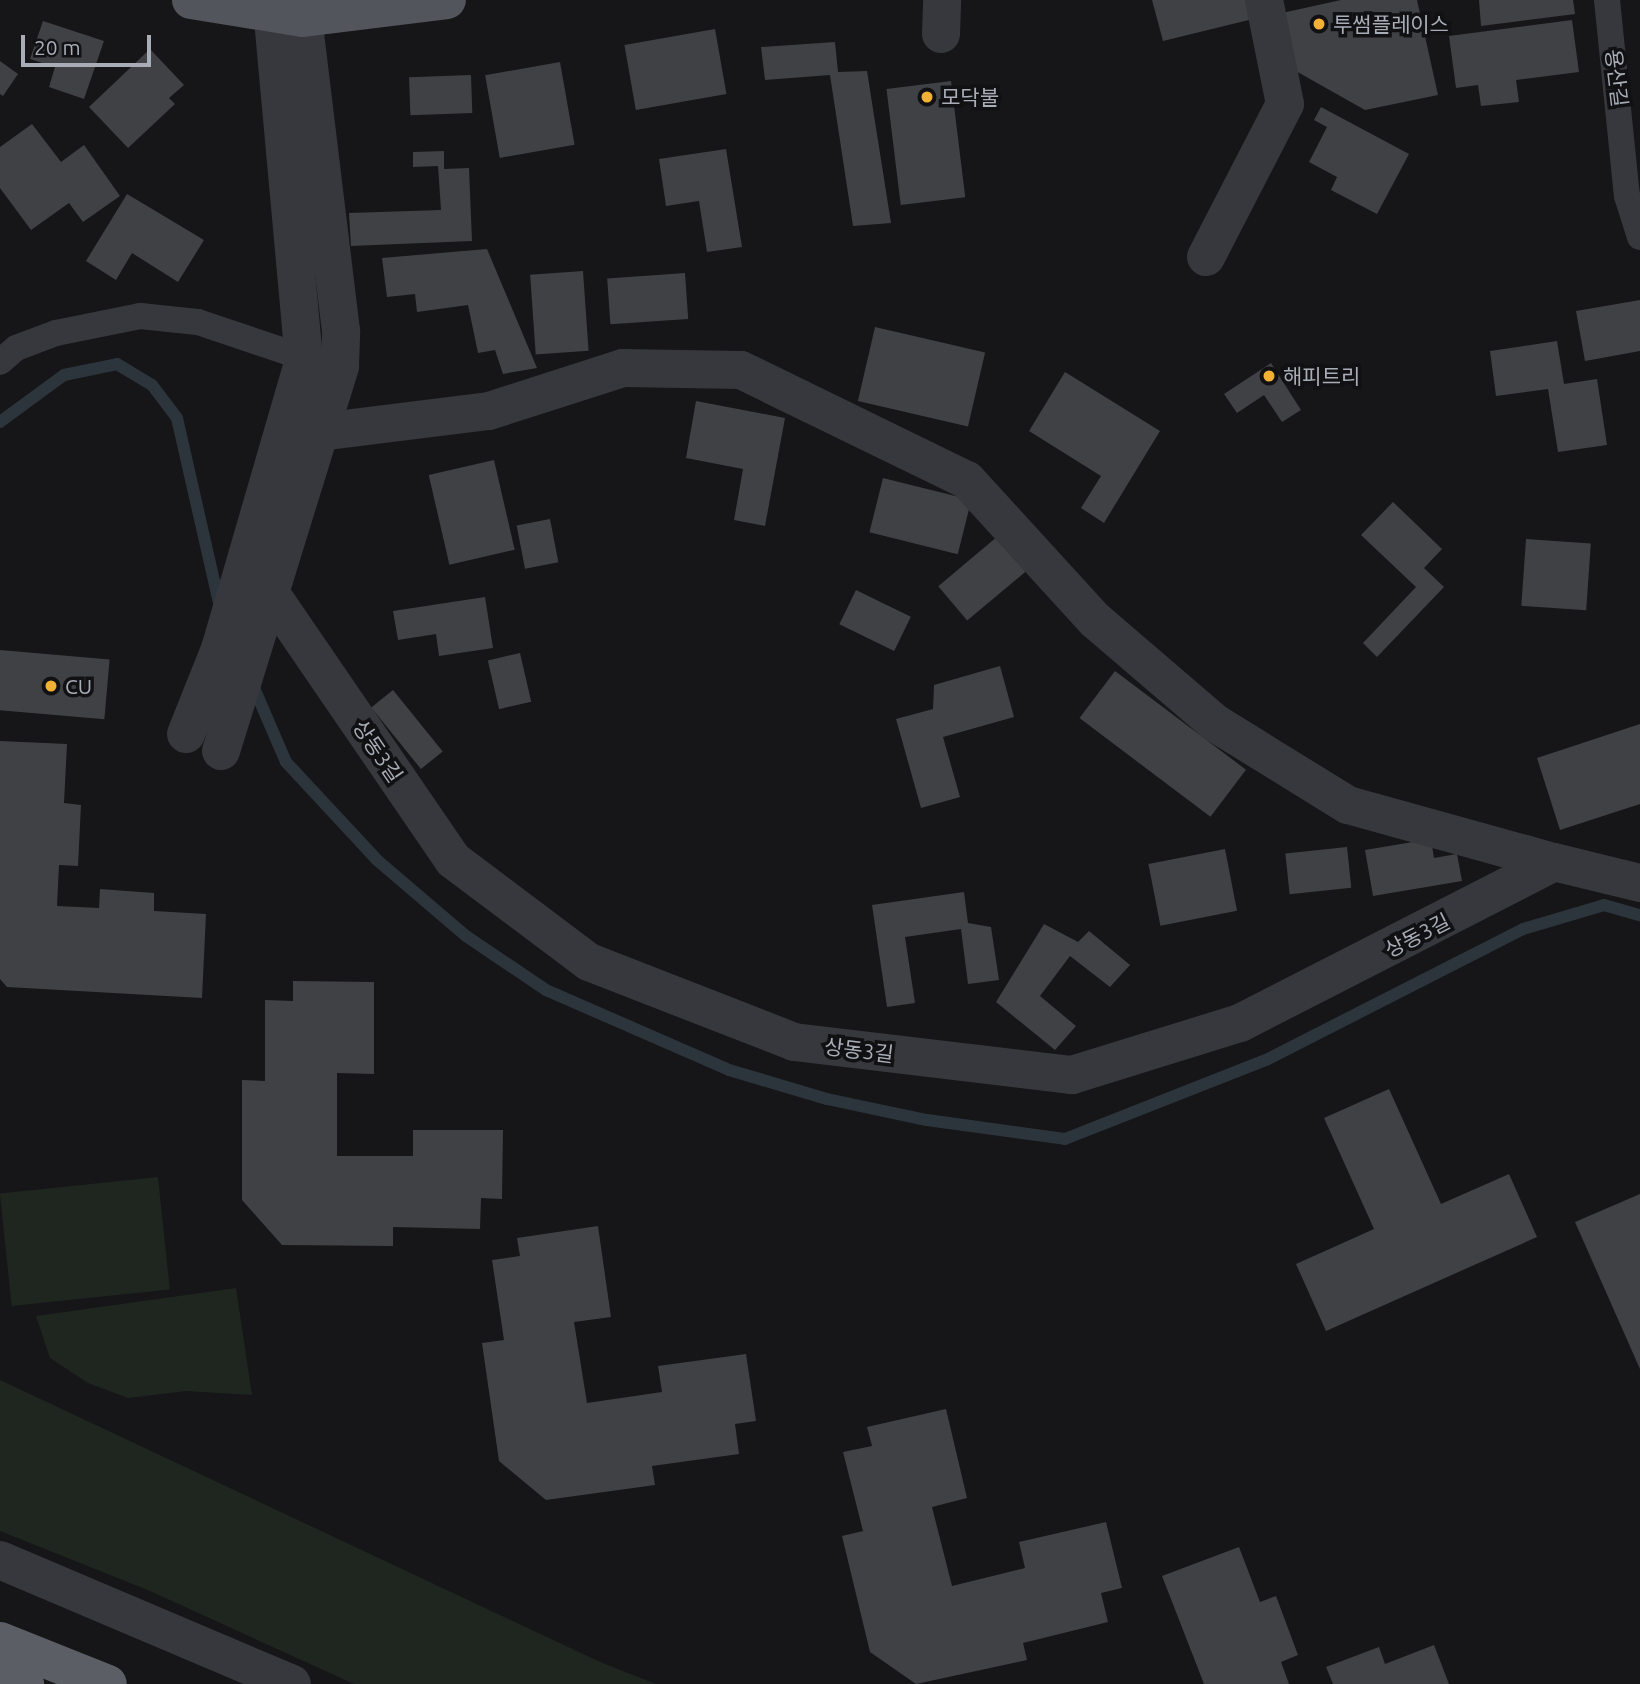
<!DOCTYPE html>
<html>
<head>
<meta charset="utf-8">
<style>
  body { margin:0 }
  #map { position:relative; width:1640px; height:1684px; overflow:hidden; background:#161618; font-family:Ubuntu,"Noto Sans KR",sans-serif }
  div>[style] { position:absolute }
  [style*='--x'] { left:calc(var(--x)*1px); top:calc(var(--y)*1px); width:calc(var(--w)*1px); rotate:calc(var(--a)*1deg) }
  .green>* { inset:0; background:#1e261f; transform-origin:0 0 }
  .stream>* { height:12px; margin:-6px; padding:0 6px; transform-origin:6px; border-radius:6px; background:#2c353c }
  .building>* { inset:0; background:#404145; transform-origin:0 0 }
  .service>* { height:26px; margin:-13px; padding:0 13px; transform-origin:13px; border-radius:13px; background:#37383d }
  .minor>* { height:38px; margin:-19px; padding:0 19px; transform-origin:19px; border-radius:19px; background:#37383d }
  .tertiary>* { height:38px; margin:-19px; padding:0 19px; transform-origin:19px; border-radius:19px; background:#37383d }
  .primary>* { height:38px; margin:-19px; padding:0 19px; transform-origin:19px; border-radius:19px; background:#53555c }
  .trunk>* { height:38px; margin:-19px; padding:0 19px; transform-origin:19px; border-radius:19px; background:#5b5e65 }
  .dots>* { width:19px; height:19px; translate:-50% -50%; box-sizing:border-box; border:4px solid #111113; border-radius:50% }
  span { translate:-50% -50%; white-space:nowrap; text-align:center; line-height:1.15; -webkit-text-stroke:7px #111113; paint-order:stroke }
  .poi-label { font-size:21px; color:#a8adb8 }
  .left { translate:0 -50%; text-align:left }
  .street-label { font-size:21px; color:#a8adb8 }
  .scale { position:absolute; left:21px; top:35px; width:130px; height:32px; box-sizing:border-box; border:4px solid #a8adb8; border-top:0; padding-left:9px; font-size:21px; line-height:24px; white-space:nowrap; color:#a8adb8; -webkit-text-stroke:5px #111113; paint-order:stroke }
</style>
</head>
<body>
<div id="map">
  <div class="green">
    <i style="left:158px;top:1177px;width:113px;height:159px;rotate:84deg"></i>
    <i style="clip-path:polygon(236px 1288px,252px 1395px,186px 1391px,128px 1398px,88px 1383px,50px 1358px,36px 1316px)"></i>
    <i style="clip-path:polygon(0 1380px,600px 1662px,656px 1684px,354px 1684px,150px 1591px,0 1531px)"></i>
  </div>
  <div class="stream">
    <i style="--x:0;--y:422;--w:79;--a:-36.3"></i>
    <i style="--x:64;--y:375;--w:54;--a:-11.7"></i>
    <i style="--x:117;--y:364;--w:41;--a:31"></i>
    <i style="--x:152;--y:385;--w:41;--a:52.9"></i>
    <i style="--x:177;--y:418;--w:194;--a:77.2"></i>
    <i style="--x:251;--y:681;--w:88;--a:66.6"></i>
    <i style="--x:286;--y:762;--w:134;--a:47.1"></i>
    <i style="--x:377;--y:860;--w:117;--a:40.5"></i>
    <i style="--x:466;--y:936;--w:97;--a:34"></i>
    <i style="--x:546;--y:990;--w:200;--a:23.6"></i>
    <i style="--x:729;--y:1070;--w:102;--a:16.5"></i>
    <i style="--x:827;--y:1099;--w:102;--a:11.9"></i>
    <i style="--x:927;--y:1120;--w:139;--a:7.8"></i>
    <i style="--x:1065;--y:1139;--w:216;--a:-21.5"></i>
    <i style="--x:1266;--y:1060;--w:288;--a:-27"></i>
    <i style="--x:1523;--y:929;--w:84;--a:-16.5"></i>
    <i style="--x:1604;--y:905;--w:37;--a:16"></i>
  </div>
  <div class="building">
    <i style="clip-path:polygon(1152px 0,1257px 0,1261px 17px,1163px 41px)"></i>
    <i style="clip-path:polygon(1341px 0,1417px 0,1438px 95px,1365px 110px,1294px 70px,1282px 13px)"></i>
    <i style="clip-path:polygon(1479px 0,1573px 0,1575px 14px,1481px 26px)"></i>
    <i style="clip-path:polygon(1572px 20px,1579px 72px,1516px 80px,1519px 102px,1481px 106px,1478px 85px,1456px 88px,1449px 36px)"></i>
    <i style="clip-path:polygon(43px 21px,104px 41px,84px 99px,49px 87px,55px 67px,30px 59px)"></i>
    <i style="left:715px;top:29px;width:66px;height:92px;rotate:80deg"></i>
    <i style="clip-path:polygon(835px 42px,838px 72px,867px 71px,891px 223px,853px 226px,830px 75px,765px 80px,761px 47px)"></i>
    <i style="clip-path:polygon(150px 49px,184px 85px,169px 98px,175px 104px,128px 148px,89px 107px)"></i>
    <i style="clip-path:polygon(0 61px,18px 74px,3px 96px,0 94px)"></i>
    <i style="left:560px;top:62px;width:84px;height:76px;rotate:80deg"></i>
    <i style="left:471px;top:75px;width:38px;height:62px;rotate:88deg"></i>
    <i style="left:951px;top:81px;width:117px;height:65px;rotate:83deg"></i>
    <i style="clip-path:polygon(1321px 107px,1409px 154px,1377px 214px,1331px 190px,1337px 177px,1309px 162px,1327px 127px,1314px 120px)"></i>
    <i style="clip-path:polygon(32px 124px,61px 162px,84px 145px,120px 196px,83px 222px,69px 203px,31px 230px,0 188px,0 147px)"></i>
    <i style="clip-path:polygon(726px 149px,742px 247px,707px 252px,699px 201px,666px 206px,659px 159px)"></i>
    <i style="clip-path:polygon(444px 151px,444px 169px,469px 168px,472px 241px,351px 246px,349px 213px,441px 210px,438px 166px,413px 167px,413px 152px)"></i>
    <i style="clip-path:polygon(127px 194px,204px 240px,178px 282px,132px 253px,116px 280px,86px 261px)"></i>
    <i style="clip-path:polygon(487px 249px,537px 368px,503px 374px,495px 350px,478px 353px,468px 305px,417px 312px,415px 294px,387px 297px,382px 258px)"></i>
    <i style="left:583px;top:271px;width:80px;height:53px;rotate:86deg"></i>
    <i style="left:685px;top:273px;width:46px;height:78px;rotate:86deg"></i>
    <i style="clip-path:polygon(1640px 300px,1640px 351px,1585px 361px,1576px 311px)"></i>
    <i style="left:875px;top:327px;width:113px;height:76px;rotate:13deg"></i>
    <i style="clip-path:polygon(1557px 341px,1564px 384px,1597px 379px,1607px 445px,1558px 452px,1548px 389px,1496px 396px,1490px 351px)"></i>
    <i style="clip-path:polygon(1271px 363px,1301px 410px,1282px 422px,1264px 395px,1237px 413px,1224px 394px)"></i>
    <i style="clip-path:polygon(1065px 372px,1160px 431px,1104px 523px,1081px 508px,1101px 476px,1029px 431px)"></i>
    <i style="clip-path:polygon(696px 401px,785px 418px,765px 526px,734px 520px,743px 469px,686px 458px)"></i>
    <i style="left:494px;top:460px;width:92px;height:67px;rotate:77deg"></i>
    <i style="left:883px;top:478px;width:91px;height:56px;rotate:14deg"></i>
    <i style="clip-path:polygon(1393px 502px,1442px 549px,1424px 568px,1444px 587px,1377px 657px,1363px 643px,1416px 587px,1361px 535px)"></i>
    <i style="left:550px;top:519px;width:44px;height:34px;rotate:79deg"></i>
    <i style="left:998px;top:536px;width:45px;height:78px;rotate:50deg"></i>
    <i style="left:1526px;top:539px;width:65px;height:67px;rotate:4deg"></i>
    <i style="left:856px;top:590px;width:61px;height:38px;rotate:26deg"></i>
    <i style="clip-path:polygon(485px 597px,493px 648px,439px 656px,436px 634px,398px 640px,393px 611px)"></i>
    <i style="left:0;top:650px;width:110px;height:60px;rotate:5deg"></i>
    <i style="left:520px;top:653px;width:50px;height:33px;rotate:77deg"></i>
    <i style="clip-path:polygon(1000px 666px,1014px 717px,943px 737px,960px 797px,921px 808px,896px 719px,933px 709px,934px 685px)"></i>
    <i style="left:1115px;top:671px;width:164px;height:59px;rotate:37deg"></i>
    <i style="left:393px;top:690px;width:79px;height:28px;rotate:51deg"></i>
    <i style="clip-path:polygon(1640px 724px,1640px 804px,1560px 830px,1537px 758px)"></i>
    <i style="clip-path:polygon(0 741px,67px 744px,64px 803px,81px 805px,78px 866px,59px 865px,57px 906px,99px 908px,100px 889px,154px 893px,154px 911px,206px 914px,202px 998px,7px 987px,0 979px)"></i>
    <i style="clip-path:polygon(1431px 839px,1434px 858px,1457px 854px,1462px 881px,1373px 896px,1365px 850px)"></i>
    <i style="left:1347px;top:847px;width:41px;height:62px;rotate:84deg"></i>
    <i style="left:1225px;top:849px;width:63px;height:78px;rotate:79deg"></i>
    <i style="clip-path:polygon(964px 892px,968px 923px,991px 927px,999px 980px,968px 984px,961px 929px,905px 937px,915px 1003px,887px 1007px,872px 905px)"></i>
    <i style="clip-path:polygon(1044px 924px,1078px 942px,1089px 931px,1130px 965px,1110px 987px,1070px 956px,1040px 996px,1076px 1026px,1055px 1050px,996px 1002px)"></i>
    <i style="clip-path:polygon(293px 981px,374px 982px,374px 1074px,337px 1073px,337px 1156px,413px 1156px,413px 1130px,503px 1130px,502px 1199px,481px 1198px,480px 1229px,393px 1227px,393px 1246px,282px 1245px,242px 1200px,242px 1080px,265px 1081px,265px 1000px,293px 1001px)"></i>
    <i style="clip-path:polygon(1389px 1089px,1441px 1204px,1509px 1174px,1537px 1237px,1326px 1331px,1296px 1264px,1374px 1229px,1324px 1118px)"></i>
    <i style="clip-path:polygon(1640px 1194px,1640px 1369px,1575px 1222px)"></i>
    <i style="clip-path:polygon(598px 1226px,611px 1317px,574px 1322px,587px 1403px,662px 1392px,658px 1366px,746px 1354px,756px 1421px,735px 1424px,739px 1454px,652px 1466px,655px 1485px,546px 1500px,499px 1461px,482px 1343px,504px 1340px,492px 1260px,520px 1256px,517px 1238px)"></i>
    <i style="clip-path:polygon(946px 1409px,967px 1498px,932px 1507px,952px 1586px,1025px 1568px,1019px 1542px,1106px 1522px,1122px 1588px,1101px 1593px,1108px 1622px,1023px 1643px,1027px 1660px,916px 1684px,870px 1652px,842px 1536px,863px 1531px,843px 1452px,872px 1446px,867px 1427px)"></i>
    <i style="clip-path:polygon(1239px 1547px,1260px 1602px,1276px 1596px,1298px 1655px,1281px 1662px,1289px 1684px,1204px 1684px,1162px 1576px)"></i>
    <i style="clip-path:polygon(1434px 1645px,1449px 1684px,1333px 1684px,1326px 1667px,1379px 1647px,1385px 1664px)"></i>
  </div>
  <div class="service">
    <i style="--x:1607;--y:0;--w:197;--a:84.2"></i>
    <i style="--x:1627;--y:196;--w:43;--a:72.4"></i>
    <i style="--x:0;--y:362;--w:21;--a:-41"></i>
    <i style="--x:16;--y:348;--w:43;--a:-20.6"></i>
    <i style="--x:56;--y:333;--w:86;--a:-11.4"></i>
    <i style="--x:140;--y:316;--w:58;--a:5.9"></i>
    <i style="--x:198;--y:322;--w:126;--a:18.6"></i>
  </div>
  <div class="minor">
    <i style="--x:941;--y:34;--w:34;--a:-88"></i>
    <i style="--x:1206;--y:257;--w:172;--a:-62.7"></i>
    <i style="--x:1285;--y:104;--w:106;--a:-101.4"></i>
    <i style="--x:289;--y:430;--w:31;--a:4"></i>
    <i style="--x:320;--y:432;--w:170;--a:-7.1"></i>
    <i style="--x:489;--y:411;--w:141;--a:-17.8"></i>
    <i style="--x:623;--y:368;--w:118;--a:1"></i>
    <i style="--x:741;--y:370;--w:251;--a:26"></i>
    <i style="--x:967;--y:480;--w:190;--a:47.6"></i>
    <i style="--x:1095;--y:620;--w:158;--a:40.6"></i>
    <i style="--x:1215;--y:723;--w:156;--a:31.7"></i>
    <i style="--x:1348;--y:805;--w:214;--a:15.5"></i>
    <i style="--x:259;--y:566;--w:30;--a:67"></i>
    <i style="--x:271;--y:594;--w:322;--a:55.6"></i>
    <i style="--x:453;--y:860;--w:170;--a:36.9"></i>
    <i style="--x:589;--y:962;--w:220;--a:21.3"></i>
    <i style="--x:794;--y:1042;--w:280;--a:6.8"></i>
    <i style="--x:1072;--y:1075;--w:176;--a:-17.2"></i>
    <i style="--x:1240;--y:1023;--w:353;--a:-27.1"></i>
    <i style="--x:1554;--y:862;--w:89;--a:13.7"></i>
    <i style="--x:0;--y:1560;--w:317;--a:23"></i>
  </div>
  <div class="tertiary">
    <i style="--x:186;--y:734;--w:92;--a:-68.2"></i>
    <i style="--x:220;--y:649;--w:301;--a:-73.8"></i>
    <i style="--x:304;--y:360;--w:362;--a:-95.2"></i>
    <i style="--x:221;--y:751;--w:403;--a:-72.8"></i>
    <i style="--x:340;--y:366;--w:35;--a:-88"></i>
    <i style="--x:341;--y:331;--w:315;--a:-96.9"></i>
    <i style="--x:303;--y:18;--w:18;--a:-84"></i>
  </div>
  <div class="primary">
    <i style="--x:191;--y:0;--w:113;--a:9.1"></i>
    <i style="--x:303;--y:18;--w:145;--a:-7.1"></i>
  </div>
  <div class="trunk">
    <i style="--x:0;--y:1641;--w:116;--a:21.7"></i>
    <i style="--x:0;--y:1672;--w:28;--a:26"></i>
  </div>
  <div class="dots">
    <i style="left:1319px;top:24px;background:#f2b134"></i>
    <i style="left:927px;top:97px;background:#f2b134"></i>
    <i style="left:1269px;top:376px;background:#f2b134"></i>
    <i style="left:51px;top:686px;background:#f2b134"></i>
  </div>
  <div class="poi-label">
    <span class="left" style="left:1333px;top:24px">투썸플레이스</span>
    <span class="left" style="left:941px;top:97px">모닥불</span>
    <span class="left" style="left:1283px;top:376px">해피트리</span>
    <span class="left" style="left:65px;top:686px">CU</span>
  </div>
  <div class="street-label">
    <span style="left:1617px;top:78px;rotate:83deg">용산길</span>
    <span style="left:378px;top:751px;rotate:56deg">상동3길</span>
    <span style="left:1417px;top:935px;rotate:-27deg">상동3길</span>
    <span style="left:859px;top:1050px;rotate:7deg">상동3길</span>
  </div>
  <div class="scale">20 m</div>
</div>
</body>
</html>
